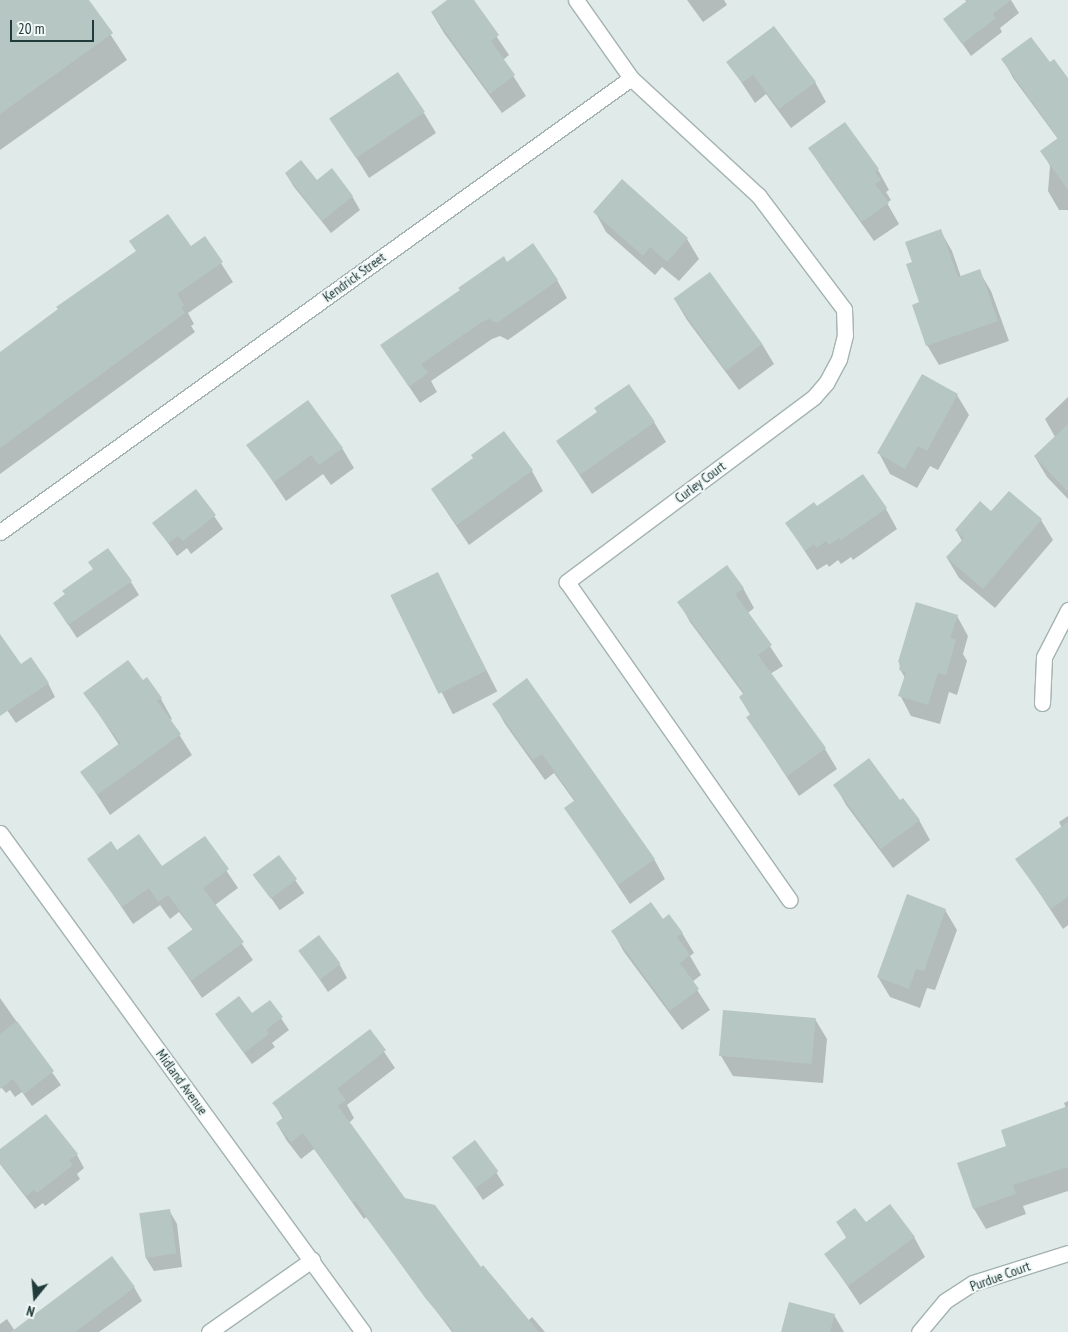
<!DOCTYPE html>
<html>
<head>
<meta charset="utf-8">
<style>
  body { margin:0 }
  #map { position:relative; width:1068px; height:1332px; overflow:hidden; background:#e0ebe9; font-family:"PT Sans Narrow",sans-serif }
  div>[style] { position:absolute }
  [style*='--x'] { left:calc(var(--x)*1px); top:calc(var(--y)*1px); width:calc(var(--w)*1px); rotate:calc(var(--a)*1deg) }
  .shadow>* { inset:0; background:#0003; transform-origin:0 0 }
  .building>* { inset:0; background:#b6c6c3; transform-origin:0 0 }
  .roads { filter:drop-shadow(1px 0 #a3b3b1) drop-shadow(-1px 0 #a3b3b1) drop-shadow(0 1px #a3b3b1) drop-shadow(0 -1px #a3b3b1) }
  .minor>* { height:15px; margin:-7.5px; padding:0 7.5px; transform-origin:7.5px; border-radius:7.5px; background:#fff }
  .tertiary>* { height:15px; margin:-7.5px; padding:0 7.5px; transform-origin:7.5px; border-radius:7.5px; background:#fff }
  span { translate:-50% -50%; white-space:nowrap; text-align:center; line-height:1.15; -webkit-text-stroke:4px #f1f8f6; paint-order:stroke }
  .street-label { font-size:14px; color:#213b3b }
  .north { position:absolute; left:10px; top:1272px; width:50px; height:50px; -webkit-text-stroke:4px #f1f8f6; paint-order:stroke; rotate:197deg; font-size:14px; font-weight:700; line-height:20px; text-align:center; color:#213b3b }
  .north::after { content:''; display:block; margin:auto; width:18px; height:22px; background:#213b3b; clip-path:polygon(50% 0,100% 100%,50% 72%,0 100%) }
  .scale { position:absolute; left:10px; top:20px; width:84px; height:22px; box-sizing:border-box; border:2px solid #213b3b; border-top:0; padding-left:6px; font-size:15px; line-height:18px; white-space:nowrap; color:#213b3b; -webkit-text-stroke:4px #f1f8f6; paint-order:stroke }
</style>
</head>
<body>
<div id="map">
  <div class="shadow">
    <i style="clip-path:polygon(0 0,88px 0,127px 60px,0 150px)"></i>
    <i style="clip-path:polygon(450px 0,472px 0,509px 55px,503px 60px,526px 96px,502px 113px,444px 33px,432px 13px)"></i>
    <i style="clip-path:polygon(687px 0,724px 0,727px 5px,703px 22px)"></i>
    <i style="clip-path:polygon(965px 0,1011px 0,1019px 13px,1000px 28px,1002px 32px,971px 56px,945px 19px,967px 2px)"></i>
    <i style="clip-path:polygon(1003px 59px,1050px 64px,1068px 80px,1068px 210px,1059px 210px,1048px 191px,1050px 166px,1042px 151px,1058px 139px,1013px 78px)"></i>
    <i style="clip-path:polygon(728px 62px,815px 82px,826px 102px,791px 128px,766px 94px,755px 103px)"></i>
    <i style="clip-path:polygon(424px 113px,436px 133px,369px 178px,332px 119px)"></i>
    <i style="clip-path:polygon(810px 148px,878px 170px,889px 190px,886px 192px,891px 200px,887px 203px,899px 224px,874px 241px,822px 168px)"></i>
    <i style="clip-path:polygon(286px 174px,317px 182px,352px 196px,360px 210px,331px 233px,294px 187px)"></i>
    <i style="clip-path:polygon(622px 181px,687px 239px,699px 259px,679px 281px,662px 267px,655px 275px,606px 232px,595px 212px)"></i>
    <i style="clip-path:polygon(940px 230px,952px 251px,961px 277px,979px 271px,991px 291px,1009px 341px,939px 365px,927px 345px,914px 263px)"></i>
    <i style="clip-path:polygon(205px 238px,233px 282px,188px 313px,194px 324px,191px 326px,195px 332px,0 474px,0 399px,137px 252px,190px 248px)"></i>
    <i style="clip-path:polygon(507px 263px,557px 280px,567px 298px,508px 340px,500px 336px,492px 339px,431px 381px,437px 392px,420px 403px,382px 346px,461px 291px)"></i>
    <i style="clip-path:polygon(675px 300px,762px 344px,774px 364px,739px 390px,687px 320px)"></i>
    <i style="clip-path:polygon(923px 375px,957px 395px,969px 415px,938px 470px,930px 466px,917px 488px,890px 474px,879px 453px)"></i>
    <i style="clip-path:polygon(1068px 397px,1068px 499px,1047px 477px,1035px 457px,1055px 437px,1045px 419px)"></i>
    <i style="clip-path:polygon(654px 422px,666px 442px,592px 494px,557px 441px)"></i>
    <i style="clip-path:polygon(248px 445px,342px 448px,354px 468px,331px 485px,323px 474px,286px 501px)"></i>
    <i style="clip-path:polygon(475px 459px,532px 471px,543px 491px,469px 545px,432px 490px)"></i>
    <i style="clip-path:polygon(196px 490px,223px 529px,191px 554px,187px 548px,177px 556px,154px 523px)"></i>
    <i style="clip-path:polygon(1009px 492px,1041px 520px,1053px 540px,995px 608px,959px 578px,947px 558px,962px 541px,956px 530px,992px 513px)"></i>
    <i style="clip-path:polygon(817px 508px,886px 509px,897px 529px,853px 560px,851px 557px,841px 564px,838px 560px,829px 567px,827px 564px,817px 570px,787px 524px)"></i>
    <i style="left:437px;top:573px;width:133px;height:50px;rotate:63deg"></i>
    <i style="clip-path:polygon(131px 582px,139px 595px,77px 638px,54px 603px)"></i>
    <i style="clip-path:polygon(743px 588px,754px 608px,748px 613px,783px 666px,770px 674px,825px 749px,837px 769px,799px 796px,748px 718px,751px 716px,740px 698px,744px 695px,690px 622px,679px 602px)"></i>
    <i style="clip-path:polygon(957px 616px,968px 636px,963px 654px,967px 661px,957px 695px,949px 692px,940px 724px,911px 716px,900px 695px,905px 678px,900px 669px,899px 661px)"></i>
    <i style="clip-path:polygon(0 636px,21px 665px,48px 683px,55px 697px,16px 723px,0 700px)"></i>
    <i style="clip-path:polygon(143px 682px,161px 699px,172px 719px,170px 720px,192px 755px,110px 815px,82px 772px,119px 745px,85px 693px)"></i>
    <i style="clip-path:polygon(494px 704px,654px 859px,665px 879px,630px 904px,566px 808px,575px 802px,554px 773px,545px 780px,505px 724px)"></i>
    <i style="clip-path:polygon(835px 785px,899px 802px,919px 820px,930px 840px,893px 868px,846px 805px)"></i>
    <i style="clip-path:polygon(1068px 816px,1068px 925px,1063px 929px,1017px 859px,1062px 828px,1059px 822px)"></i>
    <i style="clip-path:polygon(204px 837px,238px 888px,215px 905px,253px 960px,202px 998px,168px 948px,193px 930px,179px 912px,170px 919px,160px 905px,133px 924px,89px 859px,117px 852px,162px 868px)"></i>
    <i style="left:279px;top:857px;width:44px;height:30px;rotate:55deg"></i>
    <i style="clip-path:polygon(945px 910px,957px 930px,935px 990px,927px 988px,920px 1008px,890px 997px,878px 977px)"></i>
    <i style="clip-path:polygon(613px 932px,682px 933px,694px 953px,690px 956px,701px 975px,692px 982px,710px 1010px,682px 1030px,624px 952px)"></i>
    <i style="clip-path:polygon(300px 951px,340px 965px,347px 978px,328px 992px)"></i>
    <i style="clip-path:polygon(0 998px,61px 1085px,32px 1106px,22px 1092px,15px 1097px,10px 1090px,6px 1093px,0 1086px)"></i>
    <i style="clip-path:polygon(270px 1002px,289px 1030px,272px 1043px,275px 1047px,252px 1064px,216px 1015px,252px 1015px)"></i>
    <i style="clip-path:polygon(815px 1019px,827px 1039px,823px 1083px,733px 1076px,721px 1056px)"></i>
    <i style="clip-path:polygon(370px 1031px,395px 1068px,347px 1105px,354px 1118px,349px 1123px,404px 1199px,481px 1269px,528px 1321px,532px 1317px,545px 1332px,452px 1332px,366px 1217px,364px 1219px,314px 1149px,301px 1159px,287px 1141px,277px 1124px,283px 1119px,274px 1103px)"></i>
    <i style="clip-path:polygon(1068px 1101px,1068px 1191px,1023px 1206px,1026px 1214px,986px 1229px,974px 1209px,1008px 1147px,1066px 1108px,1064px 1103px)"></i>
    <i style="clip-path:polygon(0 1151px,77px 1155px,84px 1168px,77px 1174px,80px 1179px,45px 1206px,43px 1203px,35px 1209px,3px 1168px,0 1164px)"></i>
    <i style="clip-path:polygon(454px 1157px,496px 1172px,504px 1185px,483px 1200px)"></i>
    <i style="clip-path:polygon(169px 1210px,177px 1224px,182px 1267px,154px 1271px,146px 1258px,140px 1214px)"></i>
    <i style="clip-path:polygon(837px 1222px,865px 1224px,914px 1237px,925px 1257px,860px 1305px,826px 1254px,847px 1239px)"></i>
    <i style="clip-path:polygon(134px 1287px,142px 1301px,99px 1332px,0 1332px,0 1324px,7px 1319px,15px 1331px)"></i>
    <i style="clip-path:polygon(834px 1315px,844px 1332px,783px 1332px)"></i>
  </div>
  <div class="building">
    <i style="clip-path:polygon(0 0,89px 0,113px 33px,0 114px)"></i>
    <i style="clip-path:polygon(447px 0,474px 0,499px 35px,491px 41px,515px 75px,490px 94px,431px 12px)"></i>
    <i style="clip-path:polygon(968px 0,1011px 0,993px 14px,996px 18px,962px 44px,943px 19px)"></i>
    <i style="clip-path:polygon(774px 26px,816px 82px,779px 109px,753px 75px,742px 83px,726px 62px)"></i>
    <i style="clip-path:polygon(1031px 37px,1050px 62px,1054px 59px,1068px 78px,1068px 190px,1040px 151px,1058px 138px,1001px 59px)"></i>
    <i style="left:398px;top:72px;width:48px;height:83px;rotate:56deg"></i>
    <i style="clip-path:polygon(845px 122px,879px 169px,875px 172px,881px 180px,875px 184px,889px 203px,862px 222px,808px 148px)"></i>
    <i style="clip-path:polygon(301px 160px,317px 180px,332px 168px,353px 196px,322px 221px,285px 173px)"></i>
    <i style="clip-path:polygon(622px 179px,688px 238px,667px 262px,650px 247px,643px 256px,593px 212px)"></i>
    <i style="clip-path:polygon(168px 214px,191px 246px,205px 236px,223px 262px,177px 294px,184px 305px,181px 307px,185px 313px,0 448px,0 352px,58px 309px,56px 307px,136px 251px,129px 241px)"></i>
    <i style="clip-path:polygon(941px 229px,958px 277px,980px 269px,998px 321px,926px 346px,912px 305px,919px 302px,906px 264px,912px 262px,905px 242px)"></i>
    <i style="clip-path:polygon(533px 243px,558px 280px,497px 323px,489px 319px,482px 322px,421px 364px,428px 373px,409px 387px,380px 345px,460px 290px,458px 288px,504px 256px,507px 262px)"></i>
    <i style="left:710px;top:272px;width:89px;height:45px;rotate:54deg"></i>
    <i style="clip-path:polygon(922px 374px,958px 394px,927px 451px,918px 446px,905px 469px,877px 453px)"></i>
    <i style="clip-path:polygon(629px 384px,655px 422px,580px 475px,556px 441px,597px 412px,594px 408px)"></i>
    <i style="clip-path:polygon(308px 400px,343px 448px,319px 465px,311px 455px,274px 482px,246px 445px)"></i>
    <i style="clip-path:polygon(1068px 424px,1068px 492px,1034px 456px)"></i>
    <i style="clip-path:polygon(504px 431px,533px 470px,457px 525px,431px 489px,473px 458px,471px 455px)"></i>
    <i style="clip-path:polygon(863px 474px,887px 508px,841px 540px,839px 538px,829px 545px,826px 541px,817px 548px,814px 544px,805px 551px,785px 523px,814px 502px,817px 506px)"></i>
    <i style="clip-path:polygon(196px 489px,216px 515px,183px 541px,178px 536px,168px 543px,152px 523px)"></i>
    <i style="clip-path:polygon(1009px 491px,1042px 519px,983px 589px,946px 557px,964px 538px,955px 530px,980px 501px,991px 511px)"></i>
    <i style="clip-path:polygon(108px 548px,132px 581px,68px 625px,53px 603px,65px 594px,62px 591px,93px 569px,88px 562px)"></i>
    <i style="clip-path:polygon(727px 565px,744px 588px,735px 594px,772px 645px,758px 655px,826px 748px,787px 776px,746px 717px,751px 714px,739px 697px,744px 693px,677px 602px)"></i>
    <i style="left:438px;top:572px;width:110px;height:53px;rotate:64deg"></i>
    <i style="clip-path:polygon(916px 602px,958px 615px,950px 638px,956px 640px,946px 675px,938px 673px,928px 705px,898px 696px,906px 672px,899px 670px,901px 663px,898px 662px)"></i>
    <i style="clip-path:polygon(0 634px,21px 664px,31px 657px,49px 683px,0 716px)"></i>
    <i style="clip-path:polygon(128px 660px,143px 680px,147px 677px,162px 698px,157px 701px,181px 734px,97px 795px,80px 772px,120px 743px,83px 693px)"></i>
    <i style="clip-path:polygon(527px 678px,655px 859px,618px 885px,564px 808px,575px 800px,542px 754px,533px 760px,492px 704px)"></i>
    <i style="clip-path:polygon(869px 758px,900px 800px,903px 798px,920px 820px,881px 849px,833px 785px)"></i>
    <i style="clip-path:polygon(1068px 822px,1068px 897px,1051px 909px,1015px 859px)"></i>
    <i style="clip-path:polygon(139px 834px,162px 866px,205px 836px,229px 869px,203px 888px,244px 942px,191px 981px,167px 948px,193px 929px,168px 895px,158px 902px,149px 888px,122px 907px,87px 859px,111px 841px,117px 850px)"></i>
    <i style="left:279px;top:855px;width:30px;height:33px;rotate:53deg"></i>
    <i style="clip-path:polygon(907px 894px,946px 909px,924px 971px,916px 969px,909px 989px,877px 977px)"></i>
    <i style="clip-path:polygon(651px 902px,663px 919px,669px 914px,683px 933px,677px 937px,690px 955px,680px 963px,699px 989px,670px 1011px,611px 931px)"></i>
    <i style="left:319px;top:935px;width:36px;height:26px;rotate:53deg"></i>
    <i style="clip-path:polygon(239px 996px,252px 1013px,270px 1000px,283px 1017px,266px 1030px,269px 1034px,244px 1053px,215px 1014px)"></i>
    <i style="left:723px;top:1010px;width:93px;height:46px;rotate:5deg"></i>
    <i style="clip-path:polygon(17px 1021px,54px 1071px,24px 1094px,13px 1079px,0 1089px,0 1034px)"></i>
    <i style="clip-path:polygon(370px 1029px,386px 1050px,337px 1089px,346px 1100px,338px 1106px,405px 1198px,435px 1205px,481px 1267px,483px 1265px,539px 1332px,454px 1332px,426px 1299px,355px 1201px,353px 1203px,303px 1133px,291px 1142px,276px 1123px,284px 1117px,272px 1103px)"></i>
    <i style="clip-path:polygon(1068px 1106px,1068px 1167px,1013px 1185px,1016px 1194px,973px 1209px,957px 1163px,1006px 1146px,1001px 1130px)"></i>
    <i style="clip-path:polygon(46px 1114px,78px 1154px,69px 1160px,73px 1165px,37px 1193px,34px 1190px,26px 1196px,0 1163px,0 1149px)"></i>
    <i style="left:475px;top:1140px;width:39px;height:29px;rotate:53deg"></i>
    <i style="clip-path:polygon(890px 1204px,915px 1237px,848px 1286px,824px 1254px,847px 1237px,836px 1222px,855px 1208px,866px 1222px)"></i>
    <i style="left:170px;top:1209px;width:45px;height:31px;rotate:82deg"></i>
    <i style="clip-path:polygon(112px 1256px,135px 1287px,75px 1332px,11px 1332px)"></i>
    <i style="clip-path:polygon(789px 1302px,835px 1314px,830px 1332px,781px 1332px)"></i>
  </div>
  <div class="roads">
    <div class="minor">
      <i style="--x:576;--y:0;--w:95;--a:54.8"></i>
      <i style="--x:631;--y:78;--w:173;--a:42.7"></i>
      <i style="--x:758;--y:195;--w:143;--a:53"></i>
      <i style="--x:844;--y:309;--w:26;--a:88"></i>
      <i style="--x:845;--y:335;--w:25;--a:104"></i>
      <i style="--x:839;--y:359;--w:27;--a:118"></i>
      <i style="--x:826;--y:383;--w:18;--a:131"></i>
      <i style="--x:814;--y:397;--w:309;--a:143.2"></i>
      <i style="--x:567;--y:582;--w:388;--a:55"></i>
      <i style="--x:0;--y:532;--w:777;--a:-35.73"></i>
      <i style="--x:1042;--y:703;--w:46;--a:-87.5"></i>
      <i style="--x:1044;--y:657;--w:53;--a:-62.9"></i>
      <i style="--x:209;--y:1332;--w:126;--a:-35"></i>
      <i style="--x:919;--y:1332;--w:40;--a:-50"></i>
      <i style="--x:945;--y:1301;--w:33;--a:-33"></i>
      <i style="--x:973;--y:1283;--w:100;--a:-17.5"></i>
    </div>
    <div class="tertiary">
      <i style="--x:0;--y:833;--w:617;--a:53.97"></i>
    </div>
  </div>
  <div class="street-label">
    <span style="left:354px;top:277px;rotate:-36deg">Kendrick Street</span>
    <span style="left:700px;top:482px;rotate:-37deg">Curley Court</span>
    <span style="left:182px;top:1082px;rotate:54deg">Midland Avenue</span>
    <span style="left:1000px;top:1276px;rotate:-20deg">Purdue Court</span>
  </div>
  <div class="north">N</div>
  <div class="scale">20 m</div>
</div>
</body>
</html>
